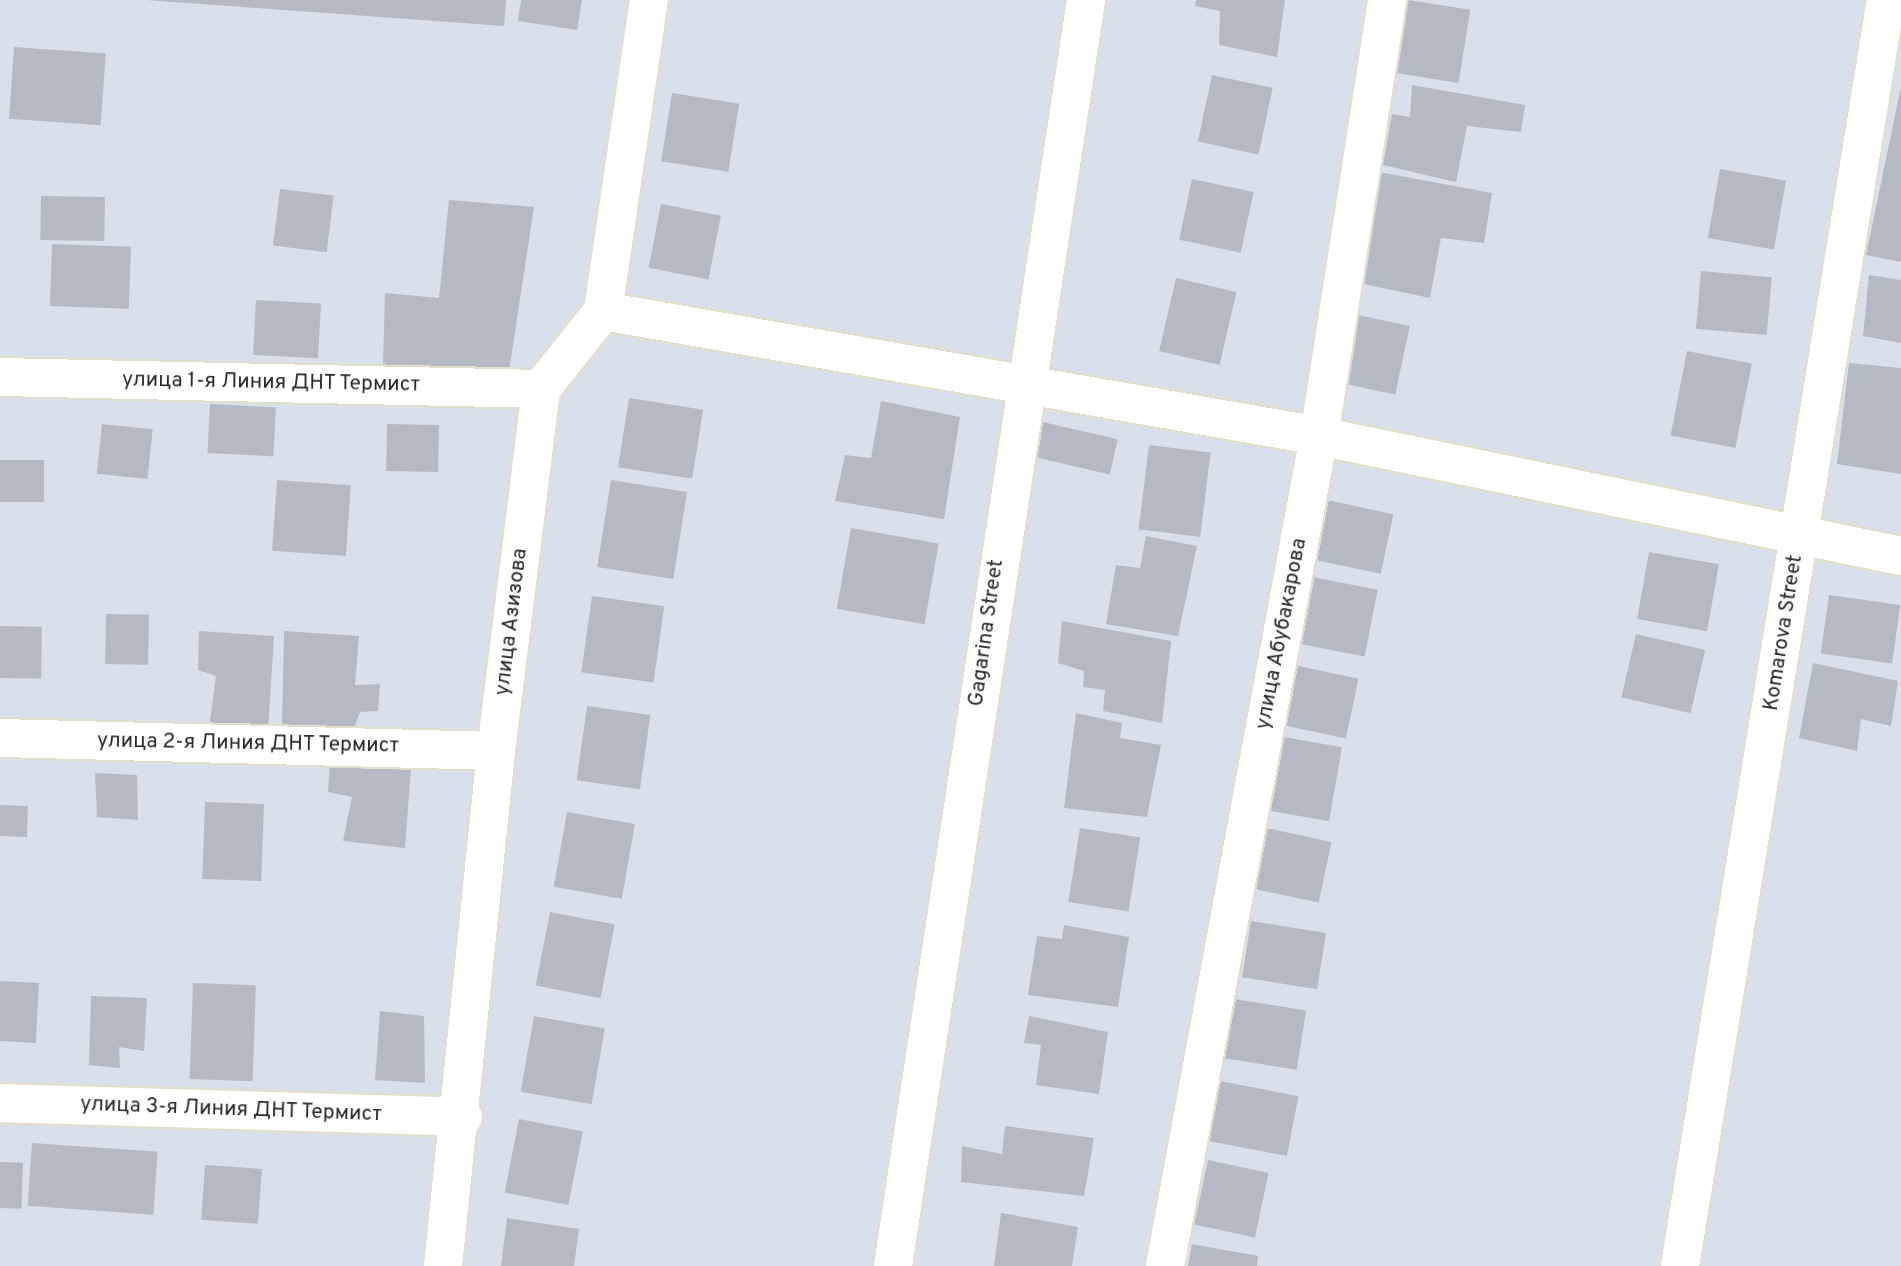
<!DOCTYPE html>
<html>
<head>
<meta charset="utf-8">
<style>
  body { margin:0 }
  #map { position:relative; width:1901px; height:1266px; overflow:hidden; background:#d8e0eb; font-family:Overpass,sans-serif }
  div>[style] { position:absolute }
  [style*='--x'] { left:calc(var(--x)*1px); top:calc(var(--y)*1px); width:calc(var(--w)*1px); rotate:calc(var(--a)*1deg) }
  .building>* { inset:0; background:#b5b9c3; transform-origin:0 0 }
  .roads { filter:drop-shadow(2px 0 #e2dece) drop-shadow(-2px 0 #e2dece) drop-shadow(0 2px #e2dece) drop-shadow(0 -2px #e2dece) }
  .minor>* { height:38px; margin:-19px; padding:0 19px; transform-origin:19px; border-radius:19px; background:#fff }
  span { translate:-50% -50%; white-space:nowrap; text-align:center; line-height:1.15; -webkit-text-stroke:5px #fff; paint-order:stroke }
  .street-label { font-size:21px; color:#282828 }
</style>
</head>
<body>
<div id="map">
  <div class="building">
    <i style="clip-path:polygon(146px 0,506px 0,504px 26px)"></i>
    <i style="clip-path:polygon(521px 0,582px 0,577px 30px,518px 21px)"></i>
    <i style="clip-path:polygon(1196px 0,1285px 0,1277px 57px,1219px 45px,1220px 11px,1195px 6px)"></i>
    <i style="left:1408px;top:0;width:63px;height:74px;rotate:9deg"></i>
    <i style="left:14px;top:47px;width:92px;height:72px;rotate:4deg"></i>
    <i style="left:1212px;top:75px;width:62px;height:68px;rotate:12deg"></i>
    <i style="clip-path:polygon(1412px 85px,1525px 105px,1521px 132px,1467px 126px,1456px 182px,1383px 165px,1392px 114px,1410px 117px)"></i>
    <i style="clip-path:polygon(1901px 87px,1901px 262px,1866px 255px)"></i>
    <i style="left:672px;top:93px;width:68px;height:69px;rotate:9deg"></i>
    <i style="left:1720px;top:169px;width:67px;height:70px;rotate:10deg"></i>
    <i style="clip-path:polygon(1379px 172px,1492px 193px,1484px 243px,1441px 238px,1430px 298px,1359px 283px)"></i>
    <i style="left:1192px;top:179px;width:63px;height:62px;rotate:12deg"></i>
    <i style="left:280px;top:189px;width:54px;height:57px;rotate:7deg"></i>
    <i style="left:41px;top:196px;width:64px;height:44px;rotate:1deg"></i>
    <i style="clip-path:polygon(449px 200px,534px 207px,508px 378px,383px 369px,385px 293px,439px 298px)"></i>
    <i style="left:661px;top:204px;width:61px;height:65px;rotate:11deg"></i>
    <i style="left:52px;top:244px;width:79px;height:62px;rotate:2deg"></i>
    <i style="left:1701px;top:271px;width:71px;height:58px;rotate:5deg"></i>
    <i style="clip-path:polygon(1869px 275px,1901px 280px,1901px 343px,1863px 336px)"></i>
    <i style="left:1176px;top:278px;width:62px;height:75px;rotate:13deg"></i>
    <i style="left:256px;top:300px;width:65px;height:55px;rotate:3deg"></i>
    <i style="left:1353px;top:314px;width:58px;height:70px;rotate:12deg"></i>
    <i style="left:1687px;top:351px;width:66px;height:86px;rotate:11deg"></i>
    <i style="clip-path:polygon(1849px 363px,1901px 368px,1901px 474px,1837px 464px)"></i>
    <i style="left:629px;top:398px;width:75px;height:70px;rotate:9deg"></i>
    <i style="clip-path:polygon(881px 401px,960px 417px,944px 519px,835px 501px,845px 455px,871px 458px)"></i>
    <i style="left:210px;top:404px;width:66px;height:49px;rotate:3deg"></i>
    <i style="left:1034px;top:420px;width:86px;height:36px;rotate:13deg"></i>
    <i style="left:102px;top:424px;width:51px;height:50px;rotate:6deg"></i>
    <i style="left:387px;top:424px;width:52px;height:47px;rotate:1deg"></i>
    <i style="left:1149px;top:445px;width:62px;height:85px;rotate:7deg"></i>
    <i style="left:0;top:460px;width:44px;height:42px"></i>
    <i style="left:277px;top:480px;width:74px;height:71px;rotate:4deg"></i>
    <i style="left:611px;top:480px;width:77px;height:88px;rotate:9deg"></i>
    <i style="left:1322px;top:499px;width:73px;height:61px;rotate:12deg"></i>
    <i style="left:851px;top:528px;width:89px;height:82px;rotate:10deg"></i>
    <i style="clip-path:polygon(1146px 536px,1197px 546px,1178px 636px,1106px 624px,1116px 565px,1140px 568px)"></i>
    <i style="left:1649px;top:552px;width:71px;height:68px;rotate:10deg"></i>
    <i style="left:1307px;top:576px;width:72px;height:68px;rotate:11deg"></i>
    <i style="left:1829px;top:595px;width:72px;height:59px;rotate:8deg"></i>
    <i style="left:592px;top:596px;width:73px;height:77px;rotate:8deg"></i>
    <i style="left:106px;top:614px;width:43px;height:50px;rotate:1deg"></i>
    <i style="clip-path:polygon(1062px 621px,1171px 641px,1162px 723px,1103px 711px,1105px 690px,1083px 687px,1084px 671px,1058px 663px)"></i>
    <i style="left:0;top:626px;width:42px;height:52px;rotate:1deg"></i>
    <i style="clip-path:polygon(199px 631px,274px 636px,268px 732px,209px 727px,216px 676px,198px 670px)"></i>
    <i style="clip-path:polygon(284px 631px,359px 636px,355px 685px,380px 684px,378px 711px,360px 712px,351px 736px,282px 727px)"></i>
    <i style="left:1636px;top:634px;width:71px;height:65px;rotate:13deg"></i>
    <i style="clip-path:polygon(1813px 663px,1898px 681px,1891px 726px,1861px 719px,1857px 751px,1799px 738px)"></i>
    <i style="left:1294px;top:665px;width:66px;height:61px;rotate:12deg"></i>
    <i style="left:587px;top:706px;width:64px;height:75px;rotate:8deg"></i>
    <i style="clip-path:polygon(1076px 713px,1122px 723px,1120px 738px,1161px 745px,1147px 817px,1064px 808px)"></i>
    <i style="left:1278px;top:736px;width:65px;height:75px;rotate:10deg"></i>
    <i style="clip-path:polygon(330px 760px,411px 767px,405px 848px,343px 841px,352px 797px,328px 792px)"></i>
    <i style="clip-path:polygon(95px 773px,137px 775px,138px 820px,97px 817px)"></i>
    <i style="left:205px;top:802px;width:59px;height:77px;rotate:2deg"></i>
    <i style="left:0;top:805px;width:28px;height:31px;rotate:2deg"></i>
    <i style="left:567px;top:812px;width:69px;height:76px;rotate:10deg"></i>
    <i style="left:1080px;top:828px;width:61px;height:75px;rotate:9deg"></i>
    <i style="left:1266px;top:828px;width:67px;height:62px;rotate:12deg"></i>
    <i style="left:550px;top:912px;width:66px;height:75px;rotate:11deg"></i>
    <i style="left:1251px;top:921px;width:76px;height:57px;rotate:9deg"></i>
    <i style="clip-path:polygon(1064px 925px,1129px 937px,1118px 1007px,1028px 995px,1037px 936px,1062px 939px)"></i>
    <i style="left:0;top:981px;width:39px;height:60px;rotate:3deg"></i>
    <i style="left:193px;top:983px;width:63px;height:96px;rotate:2deg"></i>
    <i style="clip-path:polygon(91px 996px,147px 998px,144px 1051px,119px 1047px,120px 1068px,89px 1065px)"></i>
    <i style="left:1234px;top:999px;width:73px;height:60px;rotate:9deg"></i>
    <i style="clip-path:polygon(380px 1011px,424px 1016px,425px 1083px,375px 1080px)"></i>
    <i style="left:534px;top:1016px;width:72px;height:77px;rotate:10deg"></i>
    <i style="clip-path:polygon(1029px 1016px,1108px 1032px,1099px 1094px,1036px 1085px,1041px 1045px,1024px 1043px)"></i>
    <i style="left:1215px;top:1080px;width:85px;height:61px;rotate:11deg"></i>
    <i style="left:519px;top:1119px;width:65px;height:75px;rotate:11deg"></i>
    <i style="clip-path:polygon(1005px 1126px,1094px 1138px,1084px 1196px,961px 1182px,962px 1146px,1002px 1154px)"></i>
    <i style="left:32px;top:1143px;width:126px;height:63px;rotate:4deg"></i>
    <i style="left:1208px;top:1160px;width:62px;height:66px;rotate:12deg"></i>
    <i style="left:0;top:1162px;width:23px;height:46px;rotate:2deg"></i>
    <i style="left:205px;top:1165px;width:57px;height:55px;rotate:4deg"></i>
    <i style="clip-path:polygon(1001px 1213px,1078px 1227px,1072px 1266px,994px 1266px)"></i>
    <i style="clip-path:polygon(507px 1218px,579px 1229px,574px 1266px,501px 1266px)"></i>
    <i style="clip-path:polygon(1192px 1244px,1258px 1256px,1257px 1266px,1188px 1266px)"></i>
  </div>
  <div class="roads">
    <div class="minor">
      <i style="--x:603;--y:311;--w:727;--a:9.9"></i>
      <i style="--x:1319;--y:436;--w:594;--a:11.65"></i>
      <i style="--x:0;--y:377;--w:541;--a:1.27"></i>
      <i style="--x:0;--y:738;--w:496;--a:1.5"></i>
      <i style="--x:0;--y:1103;--w:463;--a:1.7"></i>
      <i style="--x:443;--y:1266;--w:518;--a:-84.12"></i>
      <i style="--x:496;--y:751;--w:365;--a:-82.9"></i>
      <i style="--x:541;--y:389;--w:100;--a:-51.5"></i>
      <i style="--x:603;--y:311;--w:314;--a:-81.6"></i>
      <i style="--x:893;--y:1266;--w:1281;--a:-81.33"></i>
      <i style="--x:1165;--y:1266;--w:844;--a:-79.49"></i>
      <i style="--x:1319;--y:436;--w:441;--a:-81.1"></i>
      <i style="--x:1680;--y:1266;--w:1283;--a:-80.76"></i>
    </div>
  </div>
  <div class="street-label">
    <span style="left:271px;top:383px;rotate:1deg">улица 1-я Линия ДНТ Термист</span>
    <span style="left:512px;top:622px;rotate:-83deg">улица Азизова</span>
    <span style="left:987px;top:633px;rotate:-82deg">Gagarina Street</span>
    <span style="left:1784px;top:633px;rotate:-81deg">Komarova Street</span>
    <span style="left:1282px;top:634px;rotate:-79deg">улица Абубакарова</span>
    <span style="left:248px;top:744px;rotate:1deg">улица 2-я Линия ДНТ Термист</span>
    <span style="left:231px;top:1110px;rotate:2deg">улица 3-я Линия ДНТ Термист</span>
  </div>
</div>
</body>
</html>
